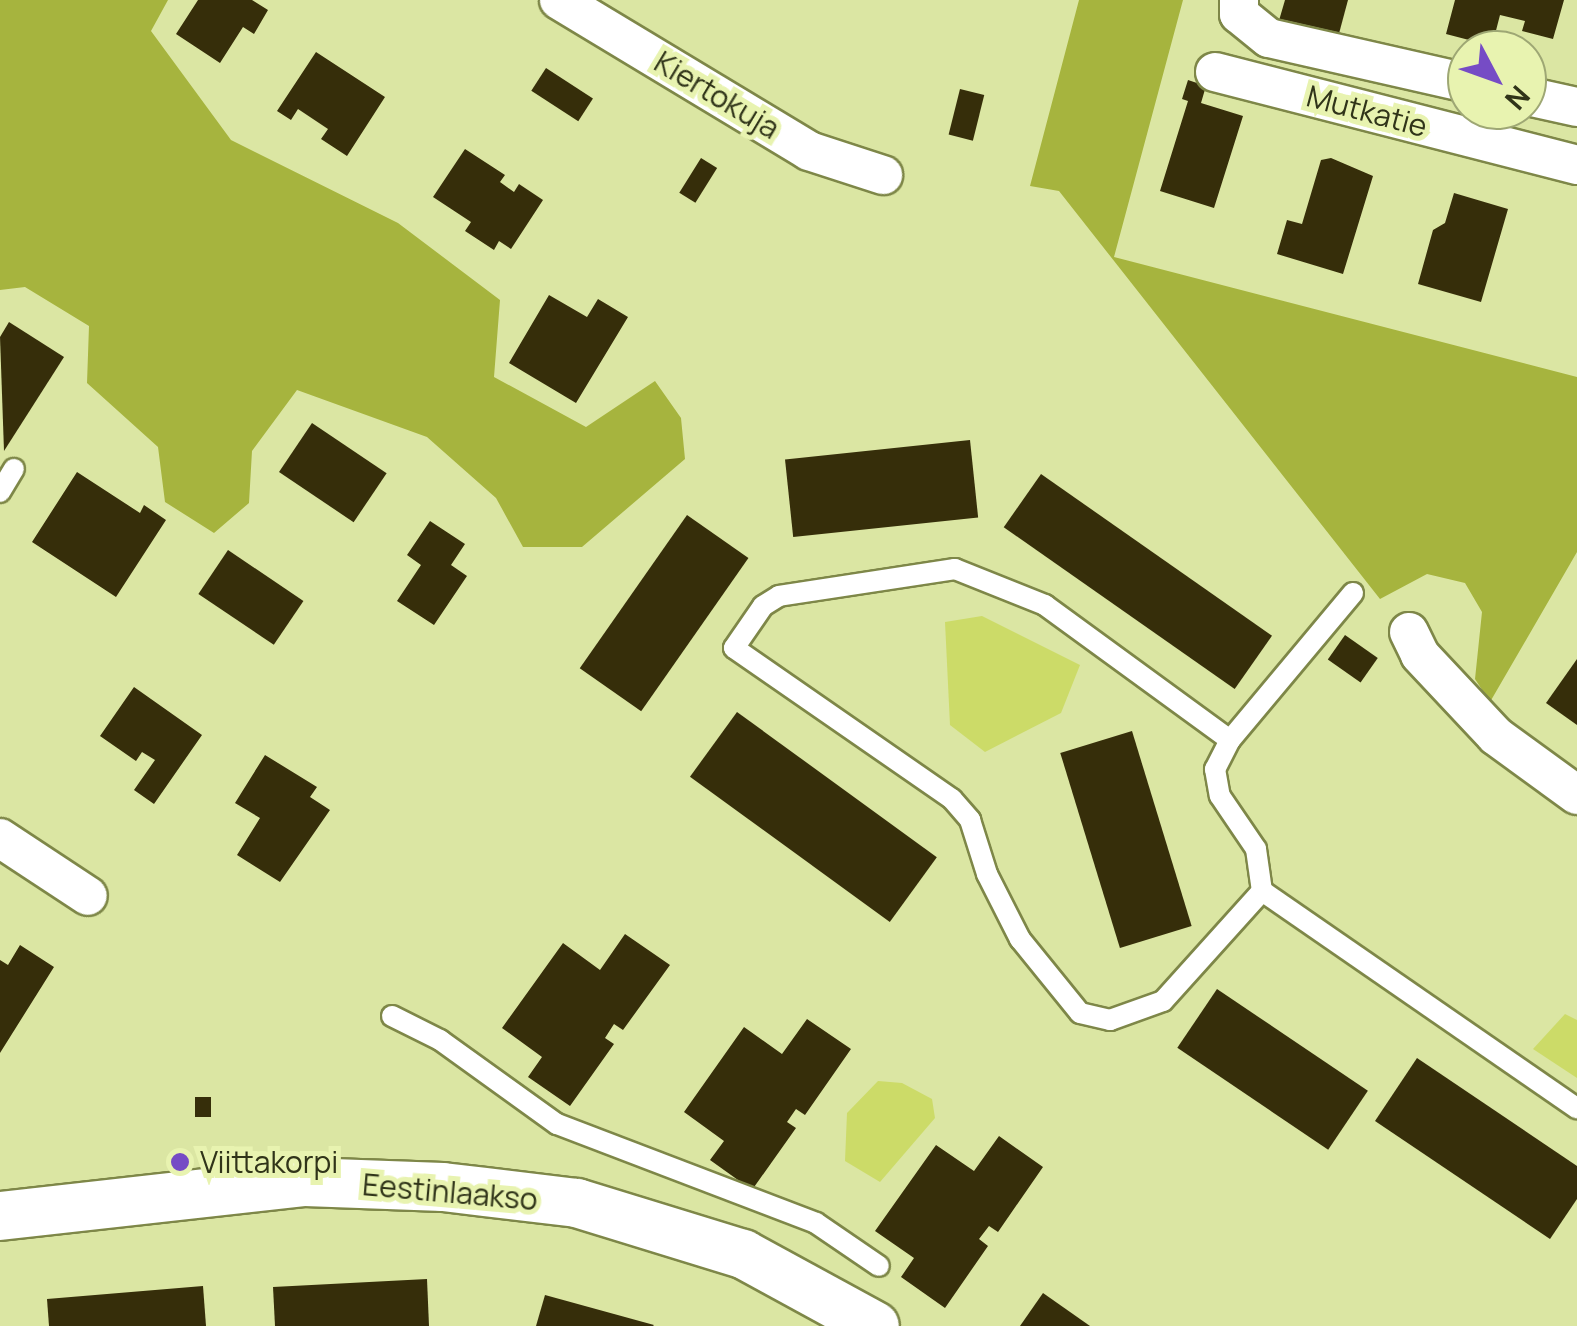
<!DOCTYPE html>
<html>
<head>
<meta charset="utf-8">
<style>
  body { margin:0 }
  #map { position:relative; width:1577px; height:1326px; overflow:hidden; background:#dbe6a3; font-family:Manrope,sans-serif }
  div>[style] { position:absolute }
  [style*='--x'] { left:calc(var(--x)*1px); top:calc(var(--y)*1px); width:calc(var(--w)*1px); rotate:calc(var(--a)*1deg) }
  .green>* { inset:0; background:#ccdb68 }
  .forest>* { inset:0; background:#a6b43e }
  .building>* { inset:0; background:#362e0a; transform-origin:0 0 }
  .roads { filter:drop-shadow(2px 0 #7e8748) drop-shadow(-2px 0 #7e8748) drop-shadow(0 2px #7e8748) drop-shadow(0 -2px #7e8748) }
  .service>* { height:20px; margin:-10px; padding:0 10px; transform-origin:10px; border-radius:10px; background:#fff }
  .minor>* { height:38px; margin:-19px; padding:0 19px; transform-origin:19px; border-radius:19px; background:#fff }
  .tertiary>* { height:48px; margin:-24px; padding:0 24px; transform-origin:24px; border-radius:24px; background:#fff }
  .dots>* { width:28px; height:28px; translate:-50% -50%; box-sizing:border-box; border:5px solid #e8f3b0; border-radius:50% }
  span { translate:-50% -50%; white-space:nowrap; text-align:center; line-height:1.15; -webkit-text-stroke:10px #e8f3b0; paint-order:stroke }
  .street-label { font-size:30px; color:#303419 }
  .poi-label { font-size:30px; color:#303419 }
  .left { translate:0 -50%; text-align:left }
  .north { position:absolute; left:1447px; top:30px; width:100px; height:100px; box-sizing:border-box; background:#e8f3b0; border:2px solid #9ea774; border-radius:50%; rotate:131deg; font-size:28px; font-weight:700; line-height:40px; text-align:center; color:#303419 }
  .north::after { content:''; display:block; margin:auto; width:35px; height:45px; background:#764cc5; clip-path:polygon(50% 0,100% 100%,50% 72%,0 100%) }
</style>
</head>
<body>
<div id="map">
  <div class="green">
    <i style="clip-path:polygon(982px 616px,1080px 665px,1061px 713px,985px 752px,950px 725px,945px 622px)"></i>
    <i style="clip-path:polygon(1565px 1014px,1577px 1020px,1577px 1078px,1533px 1049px)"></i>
    <i style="clip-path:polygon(878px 1081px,902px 1083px,932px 1099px,935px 1118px,880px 1182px,845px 1161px,847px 1113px)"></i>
  </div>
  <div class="forest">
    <i style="clip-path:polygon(0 0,168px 0,151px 31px,231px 140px,398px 223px,500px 300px,494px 377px,586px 427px,655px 381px,681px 418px,685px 459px,582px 547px,523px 547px,496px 498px,427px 437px,297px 390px,252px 451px,249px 503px,214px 533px,165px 502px,158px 447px,87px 383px,89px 326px,25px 287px,0 290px)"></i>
    <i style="clip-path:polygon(1079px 0,1183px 0,1114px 257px,1577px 377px,1577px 552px,1490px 702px,1475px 679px,1482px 612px,1465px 583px,1427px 574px,1380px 599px,1059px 191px,1030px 186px)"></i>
  </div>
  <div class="building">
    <i style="clip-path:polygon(198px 0,252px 0,268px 10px,254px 34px,243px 27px,220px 63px,176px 34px)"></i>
    <i style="clip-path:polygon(1285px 0,1348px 0,1337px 41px,1278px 24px)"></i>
    <i style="clip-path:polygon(1455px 0,1564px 0,1553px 39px,1522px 31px,1525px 21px,1500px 15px,1492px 46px,1446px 34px)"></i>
    <i style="clip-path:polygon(316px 52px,385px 97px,347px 156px,321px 139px,328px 129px,298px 109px,291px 120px,277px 111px)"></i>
    <i style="left:546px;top:68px;width:56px;height:27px;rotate:33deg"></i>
    <i style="clip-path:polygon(1188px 80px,1206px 86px,1201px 103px,1243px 116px,1214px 208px,1160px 191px,1188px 101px,1182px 99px)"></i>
    <i style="left:960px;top:89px;width:25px;height:47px;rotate:14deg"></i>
    <i style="clip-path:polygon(465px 149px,505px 175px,500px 182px,514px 192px,519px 184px,543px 200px,511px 249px,499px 241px,494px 250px,465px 231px,471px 222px,433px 197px)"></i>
    <i style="left:701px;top:158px;width:19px;height:41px;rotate:32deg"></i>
    <i style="clip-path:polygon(1331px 158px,1373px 176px,1343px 274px,1277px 254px,1287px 220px,1302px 224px,1321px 160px)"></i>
    <i style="clip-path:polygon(1454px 193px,1508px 209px,1481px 302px,1418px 284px,1433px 230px,1445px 223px)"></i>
    <i style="clip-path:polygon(549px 295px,587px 317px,598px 299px,628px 317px,576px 403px,509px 363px)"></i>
    <i style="clip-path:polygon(9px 322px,64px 357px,4px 451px,0 337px)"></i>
    <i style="left:312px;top:423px;width:90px;height:59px;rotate:34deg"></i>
    <i style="left:970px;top:440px;width:78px;height:186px;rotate:84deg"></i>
    <i style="clip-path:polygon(77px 472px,140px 513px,144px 505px,166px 520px,116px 597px,32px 542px)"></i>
    <i style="left:1041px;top:474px;width:282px;height:65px;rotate:35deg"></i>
    <i style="left:687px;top:515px;width:75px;height:187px;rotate:35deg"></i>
    <i style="clip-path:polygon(430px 521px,465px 544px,451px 565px,467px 576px,434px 625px,397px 601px,421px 565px,407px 555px)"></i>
    <i style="left:228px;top:550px;width:91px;height:53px;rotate:34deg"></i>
    <i style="left:1345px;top:635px;width:40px;height:30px;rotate:35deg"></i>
    <i style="clip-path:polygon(1577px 659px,1577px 725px,1546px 703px)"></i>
    <i style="clip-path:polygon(134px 687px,202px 735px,154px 804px,134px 790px,155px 760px,142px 752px,136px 761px,100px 736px)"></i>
    <i style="left:737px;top:712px;width:247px;height:80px;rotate:36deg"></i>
    <i style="left:1132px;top:731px;width:204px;height:75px;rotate:73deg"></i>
    <i style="clip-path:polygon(265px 755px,317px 787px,310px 797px,330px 810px,280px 882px,237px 855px,260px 818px,235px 803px)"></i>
    <i style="clip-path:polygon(625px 934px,670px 965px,623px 1030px,614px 1024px,605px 1038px,614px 1044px,570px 1106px,528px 1077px,542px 1057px,502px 1028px,563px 943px,600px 970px)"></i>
    <i style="clip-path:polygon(20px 945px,54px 967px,0 1053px,0 960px,8px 965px)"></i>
    <i style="left:1217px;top:989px;width:182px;height:71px;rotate:34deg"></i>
    <i style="clip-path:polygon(807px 1019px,851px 1049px,805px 1115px,796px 1109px,787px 1122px,796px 1128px,752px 1190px,710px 1160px,724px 1141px,684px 1112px,744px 1027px,782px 1054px)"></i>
    <i style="clip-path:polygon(1417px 1058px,1577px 1166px,1577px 1199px,1550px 1239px,1375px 1121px)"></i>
    <i style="left:195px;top:1097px;width:16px;height:20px"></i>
    <i style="clip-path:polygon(999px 1136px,1043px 1167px,998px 1232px,989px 1226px,979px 1239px,988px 1246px,945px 1308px,901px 1277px,914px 1258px,875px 1231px,936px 1145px,974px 1171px)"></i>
    <i style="clip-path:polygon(427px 1279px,429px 1326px,275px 1326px,273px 1287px)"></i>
    <i style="clip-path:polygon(203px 1286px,206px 1326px,49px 1326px,47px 1299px)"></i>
    <i style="clip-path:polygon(1043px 1293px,1090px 1326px,1020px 1326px)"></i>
    <i style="clip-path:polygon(545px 1295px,654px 1325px,653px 1326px,536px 1326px)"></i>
  </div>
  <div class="roads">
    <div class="service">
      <i style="--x:0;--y:492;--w:27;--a:-59"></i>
      <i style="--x:1353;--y:593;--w:192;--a:129.9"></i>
      <i style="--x:1230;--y:740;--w:229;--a:-143.9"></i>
      <i style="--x:1045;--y:605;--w:97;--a:-158.2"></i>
      <i style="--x:955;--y:569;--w:178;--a:171.3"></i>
      <i style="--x:779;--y:596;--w:19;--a:148"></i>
      <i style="--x:763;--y:606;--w:51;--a:124.6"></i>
      <i style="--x:734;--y:648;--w:265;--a:34.7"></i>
      <i style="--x:952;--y:799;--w:28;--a:49"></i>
      <i style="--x:970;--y:820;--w:57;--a:72.5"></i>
      <i style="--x:987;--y:874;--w:73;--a:63.1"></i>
      <i style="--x:1020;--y:939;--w:95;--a:51"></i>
      <i style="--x:1080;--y:1013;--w:31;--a:13"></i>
      <i style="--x:1110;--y:1020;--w:56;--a:-19.7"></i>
      <i style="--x:1163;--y:1001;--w:148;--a:-48"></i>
      <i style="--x:1262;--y:891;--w:383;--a:34.6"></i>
      <i style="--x:1230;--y:740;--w:33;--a:117"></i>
      <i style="--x:1215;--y:769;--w:27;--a:80"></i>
      <i style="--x:1220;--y:796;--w:64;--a:55.8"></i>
      <i style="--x:1256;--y:849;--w:42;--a:81.9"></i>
      <i style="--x:392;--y:1016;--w:54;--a:26.6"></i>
      <i style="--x:440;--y:1040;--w:144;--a:35.7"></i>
      <i style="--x:557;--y:1124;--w:277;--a:20.9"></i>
      <i style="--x:816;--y:1223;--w:76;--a:34.3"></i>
    </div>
    <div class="minor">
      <i style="--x:559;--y:0;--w:292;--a:31.1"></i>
      <i style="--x:809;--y:151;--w:78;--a:18"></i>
      <i style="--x:1239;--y:0;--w:14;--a:90"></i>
      <i style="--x:1239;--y:14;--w:38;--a:39"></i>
      <i style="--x:1269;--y:38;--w:203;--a:12.8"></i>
      <i style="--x:1215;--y:72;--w:374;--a:14.4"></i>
      <i style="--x:1527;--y:96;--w:51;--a:12.4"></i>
      <i style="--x:1409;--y:632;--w:25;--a:64"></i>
      <i style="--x:1420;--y:655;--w:111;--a:46.8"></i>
      <i style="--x:1496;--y:736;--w:100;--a:36.1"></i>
      <i style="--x:0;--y:838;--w:105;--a:33.4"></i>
    </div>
    <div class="tertiary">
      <i style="--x:0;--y:1216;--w:307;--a:-6.4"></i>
      <i style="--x:305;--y:1182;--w:138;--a:2.1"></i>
      <i style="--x:443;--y:1187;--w:135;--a:6.8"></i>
      <i style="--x:577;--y:1203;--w:174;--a:17.1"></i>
      <i style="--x:743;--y:1254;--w:150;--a:28.6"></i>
    </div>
  </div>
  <div class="dots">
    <i style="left:180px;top:1162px;background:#764cc5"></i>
  </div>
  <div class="street-label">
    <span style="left:717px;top:95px;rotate:31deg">Kiertokuja</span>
    <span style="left:1367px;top:111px;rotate:15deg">Mutkatie</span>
    <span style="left:450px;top:1192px;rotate:5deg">Eestinlaakso</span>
  </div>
  <div class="poi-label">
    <span class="left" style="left:200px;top:1162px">Viittakorpi</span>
  </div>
  <div class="north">N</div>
</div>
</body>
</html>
